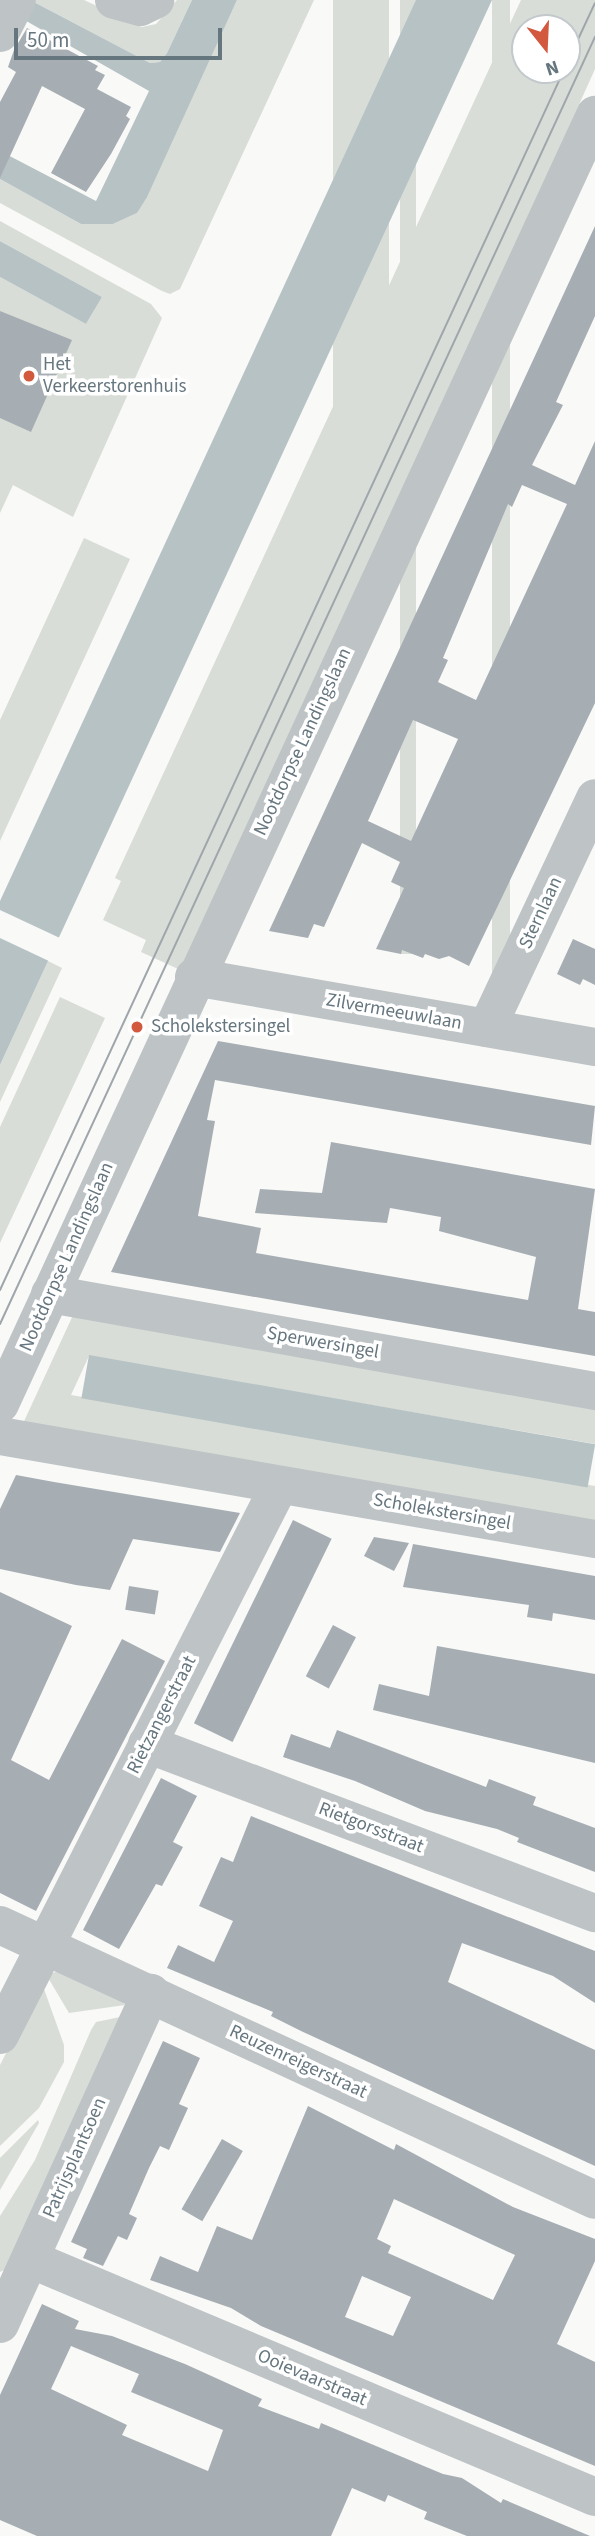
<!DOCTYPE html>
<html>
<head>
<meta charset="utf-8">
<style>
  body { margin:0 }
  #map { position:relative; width:595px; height:2536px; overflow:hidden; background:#f9f9f7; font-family:"Source Sans 3",sans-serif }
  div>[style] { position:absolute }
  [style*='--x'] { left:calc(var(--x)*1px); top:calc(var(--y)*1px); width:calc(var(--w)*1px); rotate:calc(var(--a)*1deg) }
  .green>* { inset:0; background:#d9ddd7; transform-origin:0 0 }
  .water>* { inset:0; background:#b7c2c5; transform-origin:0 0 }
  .pier>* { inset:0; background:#f9f9f7 }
  .building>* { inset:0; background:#a6aeb3; transform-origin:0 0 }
  .minor>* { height:38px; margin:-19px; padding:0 19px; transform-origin:19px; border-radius:19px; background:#bec3c6 }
  .tram>* { height:2px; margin:-1px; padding:0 1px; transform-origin:1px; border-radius:1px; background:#9fa6ab }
  .dots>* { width:19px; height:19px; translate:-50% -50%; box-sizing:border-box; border:4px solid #fff; border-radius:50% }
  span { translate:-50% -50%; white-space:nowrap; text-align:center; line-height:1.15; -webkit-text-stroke:7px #fff; paint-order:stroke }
  .poi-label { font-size:19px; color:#66767f }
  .left { translate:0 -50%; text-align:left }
  .street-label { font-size:19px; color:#66767f }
  .north { position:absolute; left:511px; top:14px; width:70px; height:70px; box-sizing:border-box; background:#fff; border:2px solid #c2c8cc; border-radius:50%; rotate:162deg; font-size:19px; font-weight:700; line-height:28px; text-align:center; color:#66767f }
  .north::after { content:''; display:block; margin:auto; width:24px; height:32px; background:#d2583e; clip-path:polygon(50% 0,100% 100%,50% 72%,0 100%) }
  .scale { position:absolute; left:14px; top:28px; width:208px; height:32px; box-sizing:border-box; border:4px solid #66767f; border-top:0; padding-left:9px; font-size:21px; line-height:24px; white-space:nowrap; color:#66767f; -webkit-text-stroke:5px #fff; paint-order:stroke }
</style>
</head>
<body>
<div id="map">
  <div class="green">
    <i style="clip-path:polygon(30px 0,84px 0,142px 27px,156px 24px,177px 0,192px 0,167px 53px,160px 62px,150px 63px)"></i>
    <i style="clip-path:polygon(237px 0,314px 0,180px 289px,170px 294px,162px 291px,0 203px,0 179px,81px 224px,113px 224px,137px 213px)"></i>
    <i style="left:333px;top:0;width:56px;height:586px"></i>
    <i style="left:400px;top:0;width:16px;height:954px"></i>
    <i style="left:492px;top:0;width:18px;height:1032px"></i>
    <i style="clip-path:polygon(evenodd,521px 0,595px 0,595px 69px,189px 974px,141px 952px,146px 940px,103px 920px,121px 881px,115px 878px,521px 0,525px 28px,567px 28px,567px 70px,525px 70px,525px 28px)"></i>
    <i style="clip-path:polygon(0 221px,151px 304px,162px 318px,73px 517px,13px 485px,0 513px,0 277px,86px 324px,102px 297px,0 241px)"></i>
    <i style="clip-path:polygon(84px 538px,130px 559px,0 841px,0 720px)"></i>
    <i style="clip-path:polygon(48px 961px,62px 968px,0 1102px,0 1065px)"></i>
    <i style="clip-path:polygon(60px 997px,105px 1018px,0 1243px,0 1127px)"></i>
    <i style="clip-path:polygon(74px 1313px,595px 1403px,595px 1444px,89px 1356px,71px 1395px,595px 1486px,595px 1530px,20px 1430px)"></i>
    <i style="clip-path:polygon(57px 1971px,120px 1997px,125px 2005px,69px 2013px,47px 1976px)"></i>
    <i style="clip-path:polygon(39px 1989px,44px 1989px,64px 2045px,64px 2062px,39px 2108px,0 2146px,0 2065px)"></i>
    <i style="clip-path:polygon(120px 2017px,11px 2267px,0 2272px,0 2216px,35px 2160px,91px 2030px,96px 2022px)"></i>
    <i style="clip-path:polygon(38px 2120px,39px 2123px,0 2190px,0 2158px)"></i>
  </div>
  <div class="water">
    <i style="clip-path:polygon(30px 0,150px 63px,160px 62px,167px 53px,192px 0,237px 0,147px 197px,137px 213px,113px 224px,81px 224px,0 179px,0 151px,96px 201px,149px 91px,0 6px)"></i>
    <i style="clip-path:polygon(416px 0,492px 0,0 1065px,0 901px)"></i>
    <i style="clip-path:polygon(0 241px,102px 297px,86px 324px,0 277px)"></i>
    <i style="left:89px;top:1355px;width:514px;height:44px;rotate:10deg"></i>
  </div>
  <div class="pier">
    <i style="clip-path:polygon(0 910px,62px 939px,51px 962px,0 938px)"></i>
  </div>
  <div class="building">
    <i style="clip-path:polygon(27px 28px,98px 66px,95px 70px,105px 75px,97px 89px,131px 107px,126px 116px,130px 119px,111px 154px,86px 192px,51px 173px,85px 109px,42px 86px,0 178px,0 102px,16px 72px,8px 67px,14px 50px)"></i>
    <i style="clip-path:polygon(evenodd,595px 226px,595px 316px,556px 402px,563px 405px,532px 465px,575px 485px,595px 441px,595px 703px,469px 966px,449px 956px,439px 959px,425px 954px,423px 958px,402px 950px,401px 954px,376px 949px,404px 888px,391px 882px,400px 862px,362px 843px,324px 927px,314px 924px,308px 938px,269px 931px,595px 226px,522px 485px,567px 504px,476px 700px,438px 682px,448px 660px,443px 658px,508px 504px,512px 507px,522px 485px,595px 226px,413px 720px,458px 739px,411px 841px,368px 821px,413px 720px)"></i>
    <i style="clip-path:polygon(0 311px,72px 340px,31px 432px,0 418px)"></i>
    <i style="clip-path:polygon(573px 939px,595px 949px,595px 985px,583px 979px,580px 985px,557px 974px)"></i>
    <i style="clip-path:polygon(218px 1041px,595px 1106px,591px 1145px,215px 1080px,207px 1120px,215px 1121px,198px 1216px,261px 1228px,256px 1253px,528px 1300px,536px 1257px,439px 1231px,441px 1217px,390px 1208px,387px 1223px,255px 1213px,260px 1189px,322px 1193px,331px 1142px,595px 1189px,578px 1309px,595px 1312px,595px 1356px,111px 1272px)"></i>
    <i style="clip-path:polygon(16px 1475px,54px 1482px,240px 1513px,220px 1552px,133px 1539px,110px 1590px,76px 1585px,0 1569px,0 1509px)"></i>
    <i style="left:293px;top:1520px;width:43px;height:226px;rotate:26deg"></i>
    <i style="clip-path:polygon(374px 1537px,409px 1543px,394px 1571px,364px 1556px)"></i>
    <i style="clip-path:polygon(413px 1544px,595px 1576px,595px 1620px,553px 1613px,552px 1621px,527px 1617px,529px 1605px,403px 1587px)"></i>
    <i style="left:129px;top:1586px;width:30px;height:24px;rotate:9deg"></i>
    <i style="clip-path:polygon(0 1592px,72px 1626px,11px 1760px,49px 1780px,122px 1639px,165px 1661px,36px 1911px,0 1893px)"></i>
    <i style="left:333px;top:1625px;width:26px;height:58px;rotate:28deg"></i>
    <i style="clip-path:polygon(437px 1646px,595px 1674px,595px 1763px,373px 1710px,379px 1684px,429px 1696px)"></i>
    <i style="clip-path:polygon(337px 1730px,486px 1787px,489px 1779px,536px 1797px,533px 1805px,595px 1828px,595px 1872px,517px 1842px,519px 1838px,497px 1829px,425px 1811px,355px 1781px,283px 1757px,291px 1734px,330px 1748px)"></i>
    <i style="clip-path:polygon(161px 1778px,197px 1796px,173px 1842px,183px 1847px,162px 1886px,156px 1884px,119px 1949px,83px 1930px)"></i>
    <i style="clip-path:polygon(251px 1816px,595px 1951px,595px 2003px,553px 1976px,462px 1943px,448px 1982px,595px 2050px,595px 2166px,301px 2031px,271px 2016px,273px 2012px,167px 1968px,178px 1945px,214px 1962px,233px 1921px,199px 1906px,221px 1857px,233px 1862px)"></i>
    <i style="clip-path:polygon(163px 2041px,200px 2058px,179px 2104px,188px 2108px,169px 2150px,160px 2146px,149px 2168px,129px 2214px,137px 2218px,127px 2240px,118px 2236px,103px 2266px,83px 2258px,87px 2249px,71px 2242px)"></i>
    <i style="clip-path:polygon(evenodd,308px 2106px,394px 2150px,396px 2144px,513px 2207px,595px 2239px,595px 2261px,557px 2344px,595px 2362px,595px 2466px,261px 2326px,231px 2308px,150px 2280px,160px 2256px,198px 2272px,217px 2226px,252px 2240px,308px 2106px,394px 2199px,515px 2255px,493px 2300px,388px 2253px,391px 2246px,377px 2239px,394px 2199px,308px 2106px,362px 2276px,411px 2297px,393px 2336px,345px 2317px,362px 2276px)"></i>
    <i style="left:222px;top:2139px;width:24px;height:81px;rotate:30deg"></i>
    <i style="clip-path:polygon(evenodd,42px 2304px,79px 2321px,75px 2329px,112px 2336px,185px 2364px,262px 2399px,258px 2406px,319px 2429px,321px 2423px,443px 2474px,462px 2478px,501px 2503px,503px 2499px,590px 2536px,467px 2536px,424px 2519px,427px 2512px,388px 2495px,385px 2502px,352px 2488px,331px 2536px,37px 2536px,0 2520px,0 2395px,42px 2304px,71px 2346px,139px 2374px,131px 2392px,223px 2430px,208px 2471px,122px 2435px,127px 2425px,51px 2389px,71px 2346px)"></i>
  </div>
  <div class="minor">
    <i style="--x:114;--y:0;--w:27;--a:15"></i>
    <i style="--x:140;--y:7;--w:17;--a:-25"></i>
    <i style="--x:0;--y:33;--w:37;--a:-63"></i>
    <i style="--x:194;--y:977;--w:407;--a:9.9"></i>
    <i style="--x:487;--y:1028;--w:254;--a:-64.8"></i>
    <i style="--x:50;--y:1294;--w:554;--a:10.09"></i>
    <i style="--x:0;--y:1404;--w:1420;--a:-65.22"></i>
    <i style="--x:0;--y:1436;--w:604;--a:9.82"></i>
    <i style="--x:147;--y:1744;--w:479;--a:20.7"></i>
    <i style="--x:0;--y:1925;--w:655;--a:24.81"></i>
    <i style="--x:0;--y:2035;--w:616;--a:-63.06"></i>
    <i style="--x:30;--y:2259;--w:613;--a:22.84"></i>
    <i style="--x:0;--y:2324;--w:364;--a:-65.5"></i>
  </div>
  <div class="tram">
    <i style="--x:567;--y:63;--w:66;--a:-65"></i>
    <i style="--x:0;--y:1290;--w:1344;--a:-65.19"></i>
    <i style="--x:0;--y:1324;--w:1418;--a:-65.19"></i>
  </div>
  <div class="dots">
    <i style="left:29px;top:376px;background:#d2583e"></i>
    <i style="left:137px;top:1027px;background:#d2583e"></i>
  </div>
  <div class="poi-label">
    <span class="left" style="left:43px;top:376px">Het<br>Verkeerstorenhuis</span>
    <span class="left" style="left:151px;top:1027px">Scholekstersingel</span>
  </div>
  <div class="street-label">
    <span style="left:303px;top:742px;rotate:-65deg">Nootdorpse Landingslaan</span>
    <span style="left:541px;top:913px;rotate:-65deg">Sternlaan</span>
    <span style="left:394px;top:1012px;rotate:10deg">Zilvermeeuwlaan</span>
    <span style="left:67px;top:1257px;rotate:-66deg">Nootdorpse Landingslaan</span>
    <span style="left:323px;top:1343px;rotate:10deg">Sperwersingel</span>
    <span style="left:442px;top:1512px;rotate:10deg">Scholekstersingel</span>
    <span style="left:162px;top:1715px;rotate:-63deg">Rietzangerstraat</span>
    <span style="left:371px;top:1828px;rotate:21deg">Rietgorsstraat</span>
    <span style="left:298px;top:2062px;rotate:25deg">Reuzenreigerstraat</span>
    <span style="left:75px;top:2158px;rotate:-66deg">Patrijsplantsoen</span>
    <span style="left:312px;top:2378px;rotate:23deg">Ooievaarstraat</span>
  </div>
  <div class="north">N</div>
  <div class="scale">50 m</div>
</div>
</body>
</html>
